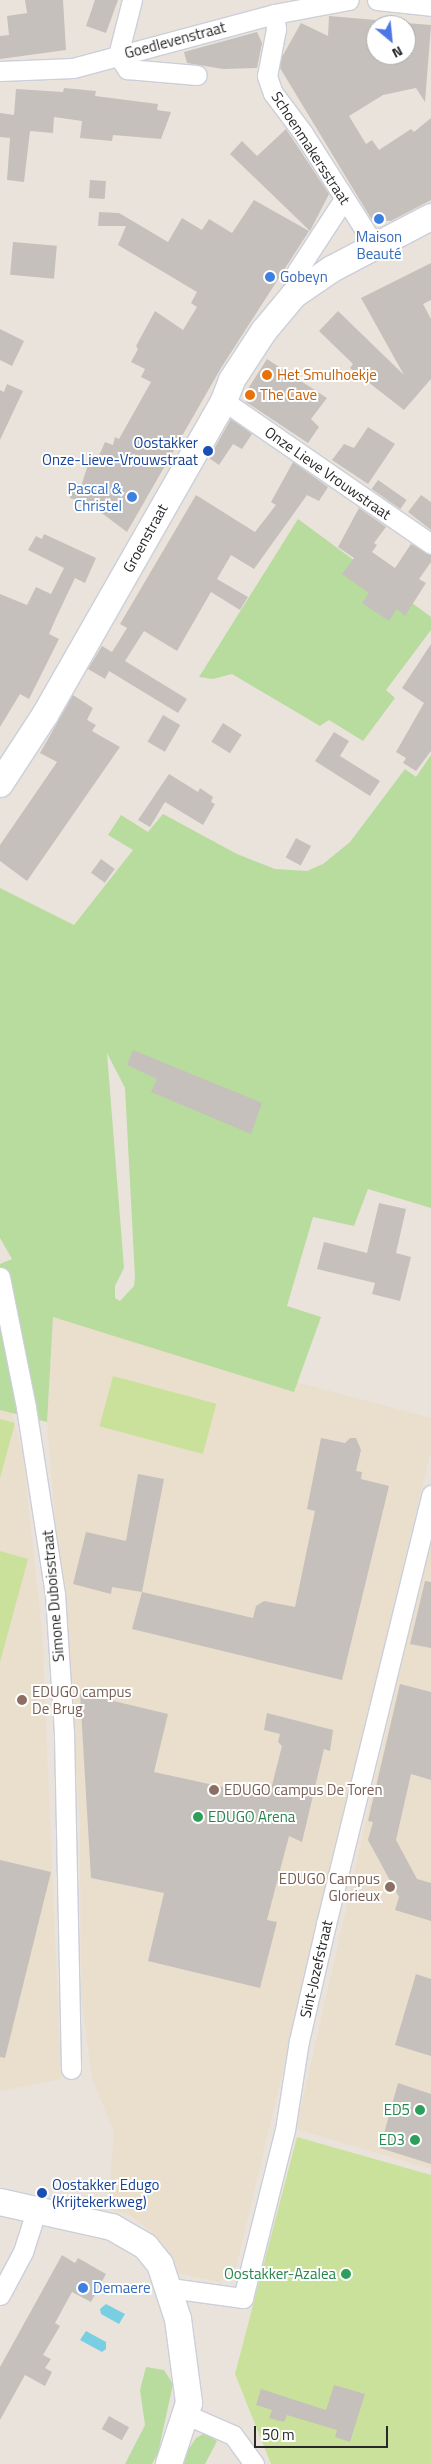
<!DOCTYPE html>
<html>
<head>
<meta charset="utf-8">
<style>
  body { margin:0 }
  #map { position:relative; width:431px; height:2464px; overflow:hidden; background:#eae3dc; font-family:"Titillium Web",sans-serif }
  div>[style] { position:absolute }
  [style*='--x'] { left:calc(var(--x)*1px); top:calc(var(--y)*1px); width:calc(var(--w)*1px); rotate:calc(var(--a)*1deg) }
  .education>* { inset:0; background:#eadecd }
  .green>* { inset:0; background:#b8db9e }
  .pitch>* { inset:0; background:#cae19b; transform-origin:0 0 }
  .water>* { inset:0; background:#79cfe2 }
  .building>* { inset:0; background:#c5c0bc; transform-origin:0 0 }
  .roads { filter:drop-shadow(1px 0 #cbcfd9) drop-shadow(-1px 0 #cbcfd9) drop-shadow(0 1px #cbcfd9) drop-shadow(0 -1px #cbcfd9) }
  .street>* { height:19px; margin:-9.5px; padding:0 9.5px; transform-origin:9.5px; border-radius:9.5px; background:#fff }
  .secondary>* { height:26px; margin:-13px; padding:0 13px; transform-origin:13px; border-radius:13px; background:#fff }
  .dots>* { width:14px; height:14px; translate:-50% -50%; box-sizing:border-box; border:2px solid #fff; border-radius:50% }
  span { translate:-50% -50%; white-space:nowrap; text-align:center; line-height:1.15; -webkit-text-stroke:4px #fff; paint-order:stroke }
  .street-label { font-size:15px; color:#292929 }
  .shop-label { font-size:15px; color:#366cbe }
  .left { translate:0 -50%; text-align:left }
  .right { translate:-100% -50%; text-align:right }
  .food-label { font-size:15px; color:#c56008 }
  .transit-label { font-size:15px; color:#164399 }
  .education-label { font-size:15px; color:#785e54 }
  .leisure-label { font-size:15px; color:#27864d }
  .north { position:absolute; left:366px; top:15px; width:50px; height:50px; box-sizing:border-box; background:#fff; border:1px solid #a9a9a9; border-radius:50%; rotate:152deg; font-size:14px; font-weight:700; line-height:20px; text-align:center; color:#292929 }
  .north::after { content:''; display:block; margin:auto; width:18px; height:22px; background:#4c77e7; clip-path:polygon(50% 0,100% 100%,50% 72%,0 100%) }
  .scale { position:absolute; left:254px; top:2426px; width:134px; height:22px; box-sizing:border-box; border:2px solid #292929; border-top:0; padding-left:6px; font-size:15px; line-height:18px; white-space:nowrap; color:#292929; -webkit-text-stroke:4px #fff; paint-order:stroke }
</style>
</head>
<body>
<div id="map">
  <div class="education">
    <i style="clip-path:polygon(53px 1317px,431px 1418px,431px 1450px,239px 2255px,235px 2271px,219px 2282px,178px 2273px,173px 2257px,156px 2236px,130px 2215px,108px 2209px,114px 2132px,92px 2078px,81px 1996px,80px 1822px,47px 1422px)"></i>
    <i style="clip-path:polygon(0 1410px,12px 1413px,23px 1455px,42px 1633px,61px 2079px,0 2091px)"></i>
    <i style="clip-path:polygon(431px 1535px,431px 2169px,296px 2129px)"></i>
  </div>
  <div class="green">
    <i style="clip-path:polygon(298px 519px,431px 617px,431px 630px,386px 690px,395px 698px,363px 741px,329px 720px,320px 726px,232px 674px,213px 679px,199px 677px)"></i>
    <i style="clip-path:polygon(evenodd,431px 755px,431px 1208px,368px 1189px,354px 1226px,313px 1217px,287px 1306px,321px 1317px,294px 1392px,53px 1317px,47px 1422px,0 1410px,0 1264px,12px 1259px,0 1238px,0 888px,74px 925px,133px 850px,108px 835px,121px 815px,148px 832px,163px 814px,237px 854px,275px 869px,307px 871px,323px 864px,350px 842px,405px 769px,416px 777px,431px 755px,107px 1053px,125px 1088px,135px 1277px,134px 1286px,120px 1301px,115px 1298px,115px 1286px,124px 1268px,107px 1053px)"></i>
    <i style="clip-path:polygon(146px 2367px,164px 2370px,173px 2384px,158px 2453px,152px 2464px,125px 2464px,145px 2425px,140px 2390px)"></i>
    <i style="clip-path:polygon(205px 2433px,217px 2441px,205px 2464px,179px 2464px,196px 2438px)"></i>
  </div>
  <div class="pitch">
    <i style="left:113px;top:1376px;width:107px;height:52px;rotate:15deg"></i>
    <i style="clip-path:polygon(0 1419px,15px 1423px,0 1478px)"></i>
    <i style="clip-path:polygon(0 1551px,28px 1559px,0 1662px)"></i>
    <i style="clip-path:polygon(297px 2137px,431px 2175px,431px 2464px,271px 2464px,235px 2374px)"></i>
  </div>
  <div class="water">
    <i style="clip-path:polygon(106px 2304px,125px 2314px,119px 2324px,101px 2314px,100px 2309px)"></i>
    <i style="clip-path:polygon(86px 2331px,106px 2342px,106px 2349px,102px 2352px,80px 2340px)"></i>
  </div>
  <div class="building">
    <i style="clip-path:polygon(25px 0,63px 0,66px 50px,0 59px,0 36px,9px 35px,7px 16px,27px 13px)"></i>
    <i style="clip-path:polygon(95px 0,118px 0,106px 33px,86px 26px)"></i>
    <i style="clip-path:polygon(329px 16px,376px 20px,376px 55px,406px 55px,406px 23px,431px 25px,425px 102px,416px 88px,383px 95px,349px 116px,366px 144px,372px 140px,379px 150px,411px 129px,414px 132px,431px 118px,431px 200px,391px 221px,372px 220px,280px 68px,282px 57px,301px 23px,328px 36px)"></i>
    <i style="clip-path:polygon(257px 32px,262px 43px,257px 68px,223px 69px,187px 63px,184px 52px)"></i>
    <i style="clip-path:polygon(64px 88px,96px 91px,95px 96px,158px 104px,157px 110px,171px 112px,161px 139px,113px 135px,112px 141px,80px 138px,82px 121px,54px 117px,53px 133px,30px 131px,24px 182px,7px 180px,10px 138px,0 137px,0 113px,14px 115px,16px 89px,63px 92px)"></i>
    <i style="clip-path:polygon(286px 129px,329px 194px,310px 231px,230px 154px,242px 141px,257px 156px)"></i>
    <i style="left:90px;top:180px;width:16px;height:18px;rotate:4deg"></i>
    <i style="clip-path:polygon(254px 200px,309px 231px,221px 368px,127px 532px,91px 505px,70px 498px,74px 484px,81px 486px,88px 465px,94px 467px,105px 442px,113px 445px,115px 437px,119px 439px,151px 382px,141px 377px,145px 369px,131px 362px,138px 349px,136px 346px,155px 311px,183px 330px,197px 307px,191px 303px,197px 292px,118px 245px,126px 226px,98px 226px,99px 212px,119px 213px,168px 242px,182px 218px,202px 230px,209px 219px,232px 233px)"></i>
    <i style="left:13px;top:242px;width:44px;height:33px;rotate:5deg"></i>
    <i style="clip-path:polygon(431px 263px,431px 300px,423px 304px,431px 319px,431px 379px,404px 410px,350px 368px,353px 364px,319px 331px,338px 311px,404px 375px,361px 298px)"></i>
    <i style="clip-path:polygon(0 329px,24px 341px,12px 366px,0 360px)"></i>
    <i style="clip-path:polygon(267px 359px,327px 398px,311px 419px,319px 427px,308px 443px,246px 402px,244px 395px)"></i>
    <i style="clip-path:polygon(7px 384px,23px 391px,0 440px,0 390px,4px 392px)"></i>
    <i style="clip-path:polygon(231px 419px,252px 434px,242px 449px,233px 444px,219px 465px,209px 458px)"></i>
    <i style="clip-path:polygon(368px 427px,395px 444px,368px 484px,332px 460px,344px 444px,354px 448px)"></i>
    <i style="clip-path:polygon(293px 462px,328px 487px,319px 501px,307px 495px,254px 569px,231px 555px,217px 579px,248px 597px,240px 610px,211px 592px,177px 651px,144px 631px,125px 661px,187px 699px,178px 713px,109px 671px,105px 679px,88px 669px,102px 646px,112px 652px,127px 628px,120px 624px,196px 495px,255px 532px,276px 505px,271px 502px)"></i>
    <i style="left:378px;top:480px;width:35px;height:11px;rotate:35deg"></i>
    <i style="clip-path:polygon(421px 495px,431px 502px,431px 530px,408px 512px)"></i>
    <i style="clip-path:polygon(359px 508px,386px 527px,374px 543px,377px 545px,372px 552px,395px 568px,411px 544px,431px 555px,431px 562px,419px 579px,426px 583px,405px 616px,397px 609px,389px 621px,362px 603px,369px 593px,342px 574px,354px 558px,338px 547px)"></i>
    <i style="clip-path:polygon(44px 534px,96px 558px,85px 583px,75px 578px,56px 618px,49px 634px,59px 639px,29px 699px,20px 694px,0 727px,0 594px,27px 605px,36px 587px,51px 594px,64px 568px,28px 550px,36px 536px,42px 539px)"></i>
    <i style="clip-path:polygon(431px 644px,431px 751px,416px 771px,403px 763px,406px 758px,396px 752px,424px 703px,402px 688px)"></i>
    <i style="clip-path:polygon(73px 695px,93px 708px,87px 720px,96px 725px,92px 731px,120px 747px,27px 881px,0 861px,0 845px,57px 762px,40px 753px)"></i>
    <i style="left:163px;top:715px;width:20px;height:31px;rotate:30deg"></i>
    <i style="left:223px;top:723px;width:22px;height:22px;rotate:32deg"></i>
    <i style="clip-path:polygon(334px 732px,349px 741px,340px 756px,380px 781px,370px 796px,315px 761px)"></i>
    <i style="clip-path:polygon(169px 774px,198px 792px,200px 788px,213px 797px,211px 802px,215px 804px,203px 825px,165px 802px,150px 827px,138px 820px)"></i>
    <i style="left:296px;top:838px;width:17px;height:22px;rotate:28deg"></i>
    <i style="left:101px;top:859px;width:17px;height:17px;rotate:36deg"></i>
    <i style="clip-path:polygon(133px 1050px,262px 1103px,251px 1134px,151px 1092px,157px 1079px,127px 1065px)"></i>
    <i style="clip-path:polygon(379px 1203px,406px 1209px,396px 1253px,411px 1257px,400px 1301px,372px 1294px,375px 1283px,317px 1269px,324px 1242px,367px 1253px)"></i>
    <i style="clip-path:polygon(321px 1438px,345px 1443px,350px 1438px,356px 1438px,361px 1450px,356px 1471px,362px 1472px,361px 1479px,389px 1486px,342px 1680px,132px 1629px,142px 1592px,253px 1618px,256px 1606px,264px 1601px,295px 1607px,315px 1511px,307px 1509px)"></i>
    <i style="clip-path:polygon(138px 1474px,164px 1479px,142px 1592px,112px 1587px,111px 1594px,73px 1584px,86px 1532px,126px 1541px)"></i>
    <i style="clip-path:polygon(425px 1581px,431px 1582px,431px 1648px,410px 1644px)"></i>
    <i style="clip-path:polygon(400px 1684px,431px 1692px,431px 1780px,411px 1774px,396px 1840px,417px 1879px,431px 1883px,431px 1921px,395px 1910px,399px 1897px,368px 1840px,373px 1822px,368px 1821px)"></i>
    <i style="clip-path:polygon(80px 1693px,168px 1714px,154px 1772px,269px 1797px,282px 1746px,278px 1742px,280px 1734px,264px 1730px,267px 1713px,333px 1730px,330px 1751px,324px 1749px,302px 1842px,289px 1836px,267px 1920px,277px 1922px,260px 1988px,148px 1961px,164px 1893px,91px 1878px)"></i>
    <i style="clip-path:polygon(0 1860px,51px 1872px,5px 2058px,0 2057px)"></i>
    <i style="clip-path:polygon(416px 1974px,431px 1979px,431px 2056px,395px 2045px)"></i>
    <i style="clip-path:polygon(398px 2083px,431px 2094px,431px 2164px,380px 2148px)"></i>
    <i style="clip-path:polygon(62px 2255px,75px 2263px,78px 2258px,106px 2274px,91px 2302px,72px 2292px,55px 2323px,60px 2326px,43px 2355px,51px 2359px,45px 2368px,52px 2372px,45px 2386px,25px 2375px,0 2420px,0 2367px)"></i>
    <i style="clip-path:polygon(334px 2385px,365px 2394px,350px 2442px,335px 2437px,337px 2430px,287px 2415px,284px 2422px,269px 2418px,272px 2410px,256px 2405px,261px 2389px,326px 2410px)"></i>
    <i style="left:109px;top:2416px;width:23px;height:15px;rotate:29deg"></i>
  </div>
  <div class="roads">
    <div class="street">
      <i style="--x:377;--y:0;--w:54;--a:6.3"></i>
      <i style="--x:274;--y:14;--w:15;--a:82"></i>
      <i style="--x:276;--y:29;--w:48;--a:100.8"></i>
      <i style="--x:267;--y:76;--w:18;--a:71"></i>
      <i style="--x:273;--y:93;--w:50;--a:53.1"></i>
      <i style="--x:303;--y:133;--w:134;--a:57.5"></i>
      <i style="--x:118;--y:55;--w:17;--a:57"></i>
      <i style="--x:127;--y:69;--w:70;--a:4.9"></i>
      <i style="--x:118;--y:55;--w:57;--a:-75.7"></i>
      <i style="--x:0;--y:71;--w:73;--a:-2.4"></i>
      <i style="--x:73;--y:68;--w:208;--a:-15"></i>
      <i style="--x:274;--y:14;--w:76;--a:-10.6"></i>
      <i style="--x:294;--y:295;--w:24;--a:-83"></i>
      <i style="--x:297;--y:271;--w:86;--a:-56.9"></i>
      <i style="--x:224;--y:401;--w:252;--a:34.6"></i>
      <i style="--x:0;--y:1277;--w:133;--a:78.7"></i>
      <i style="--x:26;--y:1407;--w:189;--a:81.2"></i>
      <i style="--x:55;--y:1594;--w:140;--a:86.3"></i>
      <i style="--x:64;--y:1734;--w:335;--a:88.8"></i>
      <i style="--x:170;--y:2288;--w:74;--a:7.8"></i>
      <i style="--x:243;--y:2298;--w:173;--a:-76"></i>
      <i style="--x:285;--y:2130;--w:90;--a:-81.1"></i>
      <i style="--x:299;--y:2041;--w:120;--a:-77"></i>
      <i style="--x:326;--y:1924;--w:442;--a:-76.2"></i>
      <i style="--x:0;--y:2295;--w:49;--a:-61.9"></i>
      <i style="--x:23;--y:2252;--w:46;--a:-72.3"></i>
      <i style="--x:187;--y:2415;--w:50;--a:23.5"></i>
      <i style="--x:233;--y:2435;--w:36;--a:54"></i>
    </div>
    <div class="secondary">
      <i style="--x:0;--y:784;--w:82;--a:-56.9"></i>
      <i style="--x:45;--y:715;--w:361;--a:-60.3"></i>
      <i style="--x:224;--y:401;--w:22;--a:-69"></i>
      <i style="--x:232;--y:380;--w:59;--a:-56.9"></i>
      <i style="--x:264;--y:331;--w:47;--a:-50.2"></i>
      <i style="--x:294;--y:295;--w:46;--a:-34.4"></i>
      <i style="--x:332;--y:269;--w:112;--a:-27.7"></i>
      <i style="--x:0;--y:2202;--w:115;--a:12.6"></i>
      <i style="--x:112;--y:2227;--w:39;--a:30"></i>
      <i style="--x:146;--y:2247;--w:22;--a:51"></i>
      <i style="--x:160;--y:2264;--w:58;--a:71.9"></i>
      <i style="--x:178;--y:2319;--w:85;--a:82.5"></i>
      <i style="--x:189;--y:2403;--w:64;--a:108.2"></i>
    </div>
  </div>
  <div class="dots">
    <i style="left:379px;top:219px;background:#3f7fe0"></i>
    <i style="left:270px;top:277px;background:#3f7fe0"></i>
    <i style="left:267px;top:375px;background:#e8710a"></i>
    <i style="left:250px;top:395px;background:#e8710a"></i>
    <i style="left:208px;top:451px;background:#1a4fb4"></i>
    <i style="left:132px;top:497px;background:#3f7fe0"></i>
    <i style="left:22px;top:1700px;background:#8d6e63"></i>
    <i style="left:214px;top:1790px;background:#8d6e63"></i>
    <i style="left:198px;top:1817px;background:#2e9e5b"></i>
    <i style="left:390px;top:1887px;background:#8d6e63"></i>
    <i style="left:420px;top:2110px;background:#2e9e5b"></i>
    <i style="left:415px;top:2140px;background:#2e9e5b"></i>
    <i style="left:42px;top:2193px;background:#1a4fb4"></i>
    <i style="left:346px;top:2274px;background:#2e9e5b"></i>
    <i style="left:83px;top:2288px;background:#3f7fe0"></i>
  </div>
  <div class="street-label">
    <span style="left:175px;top:40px;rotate:-15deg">Goedlevenstraat</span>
    <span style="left:311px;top:148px;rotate:57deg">Schoenmakersstraat</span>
    <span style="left:328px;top:473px;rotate:35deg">Onze Lieve Vrouwstraat</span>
    <span style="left:145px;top:538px;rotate:-61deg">Groenstraat</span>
    <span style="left:53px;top:1596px;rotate:-95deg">Simone Duboisstraat</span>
    <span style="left:316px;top:1969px;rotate:-77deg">Sint-Jozefstraat</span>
  </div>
  <div class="shop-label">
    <span style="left:379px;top:245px">Maison<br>Beauté</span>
    <span class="left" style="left:280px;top:277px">Gobeyn</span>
    <span class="right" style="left:122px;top:497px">Pascal &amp;<br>Christel</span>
    <span class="left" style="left:93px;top:2288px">Demaere</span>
  </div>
  <div class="food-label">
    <span class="left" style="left:277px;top:375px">Het Smulhoekje</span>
    <span class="left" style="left:260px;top:395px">The Cave</span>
  </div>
  <div class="transit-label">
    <span class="right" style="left:198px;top:451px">Oostakker<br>Onze-Lieve-Vrouwstraat</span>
    <span class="left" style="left:52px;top:2193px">Oostakker Edugo<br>(Krijtekerkweg)</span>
  </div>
  <div class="education-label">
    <span class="left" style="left:32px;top:1700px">EDUGO campus<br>De Brug</span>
    <span class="left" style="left:224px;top:1790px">EDUGO campus De Toren</span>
    <span class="right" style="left:380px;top:1887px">EDUGO Campus<br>Glorieux</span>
  </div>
  <div class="leisure-label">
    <span class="left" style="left:208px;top:1817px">EDUGO Arena</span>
    <span class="right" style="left:410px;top:2110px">ED5</span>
    <span class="right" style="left:405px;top:2140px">ED3</span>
    <span class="right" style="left:336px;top:2274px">Oostakker-Azalea</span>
  </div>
  <div class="north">N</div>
  <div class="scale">50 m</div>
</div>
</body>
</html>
